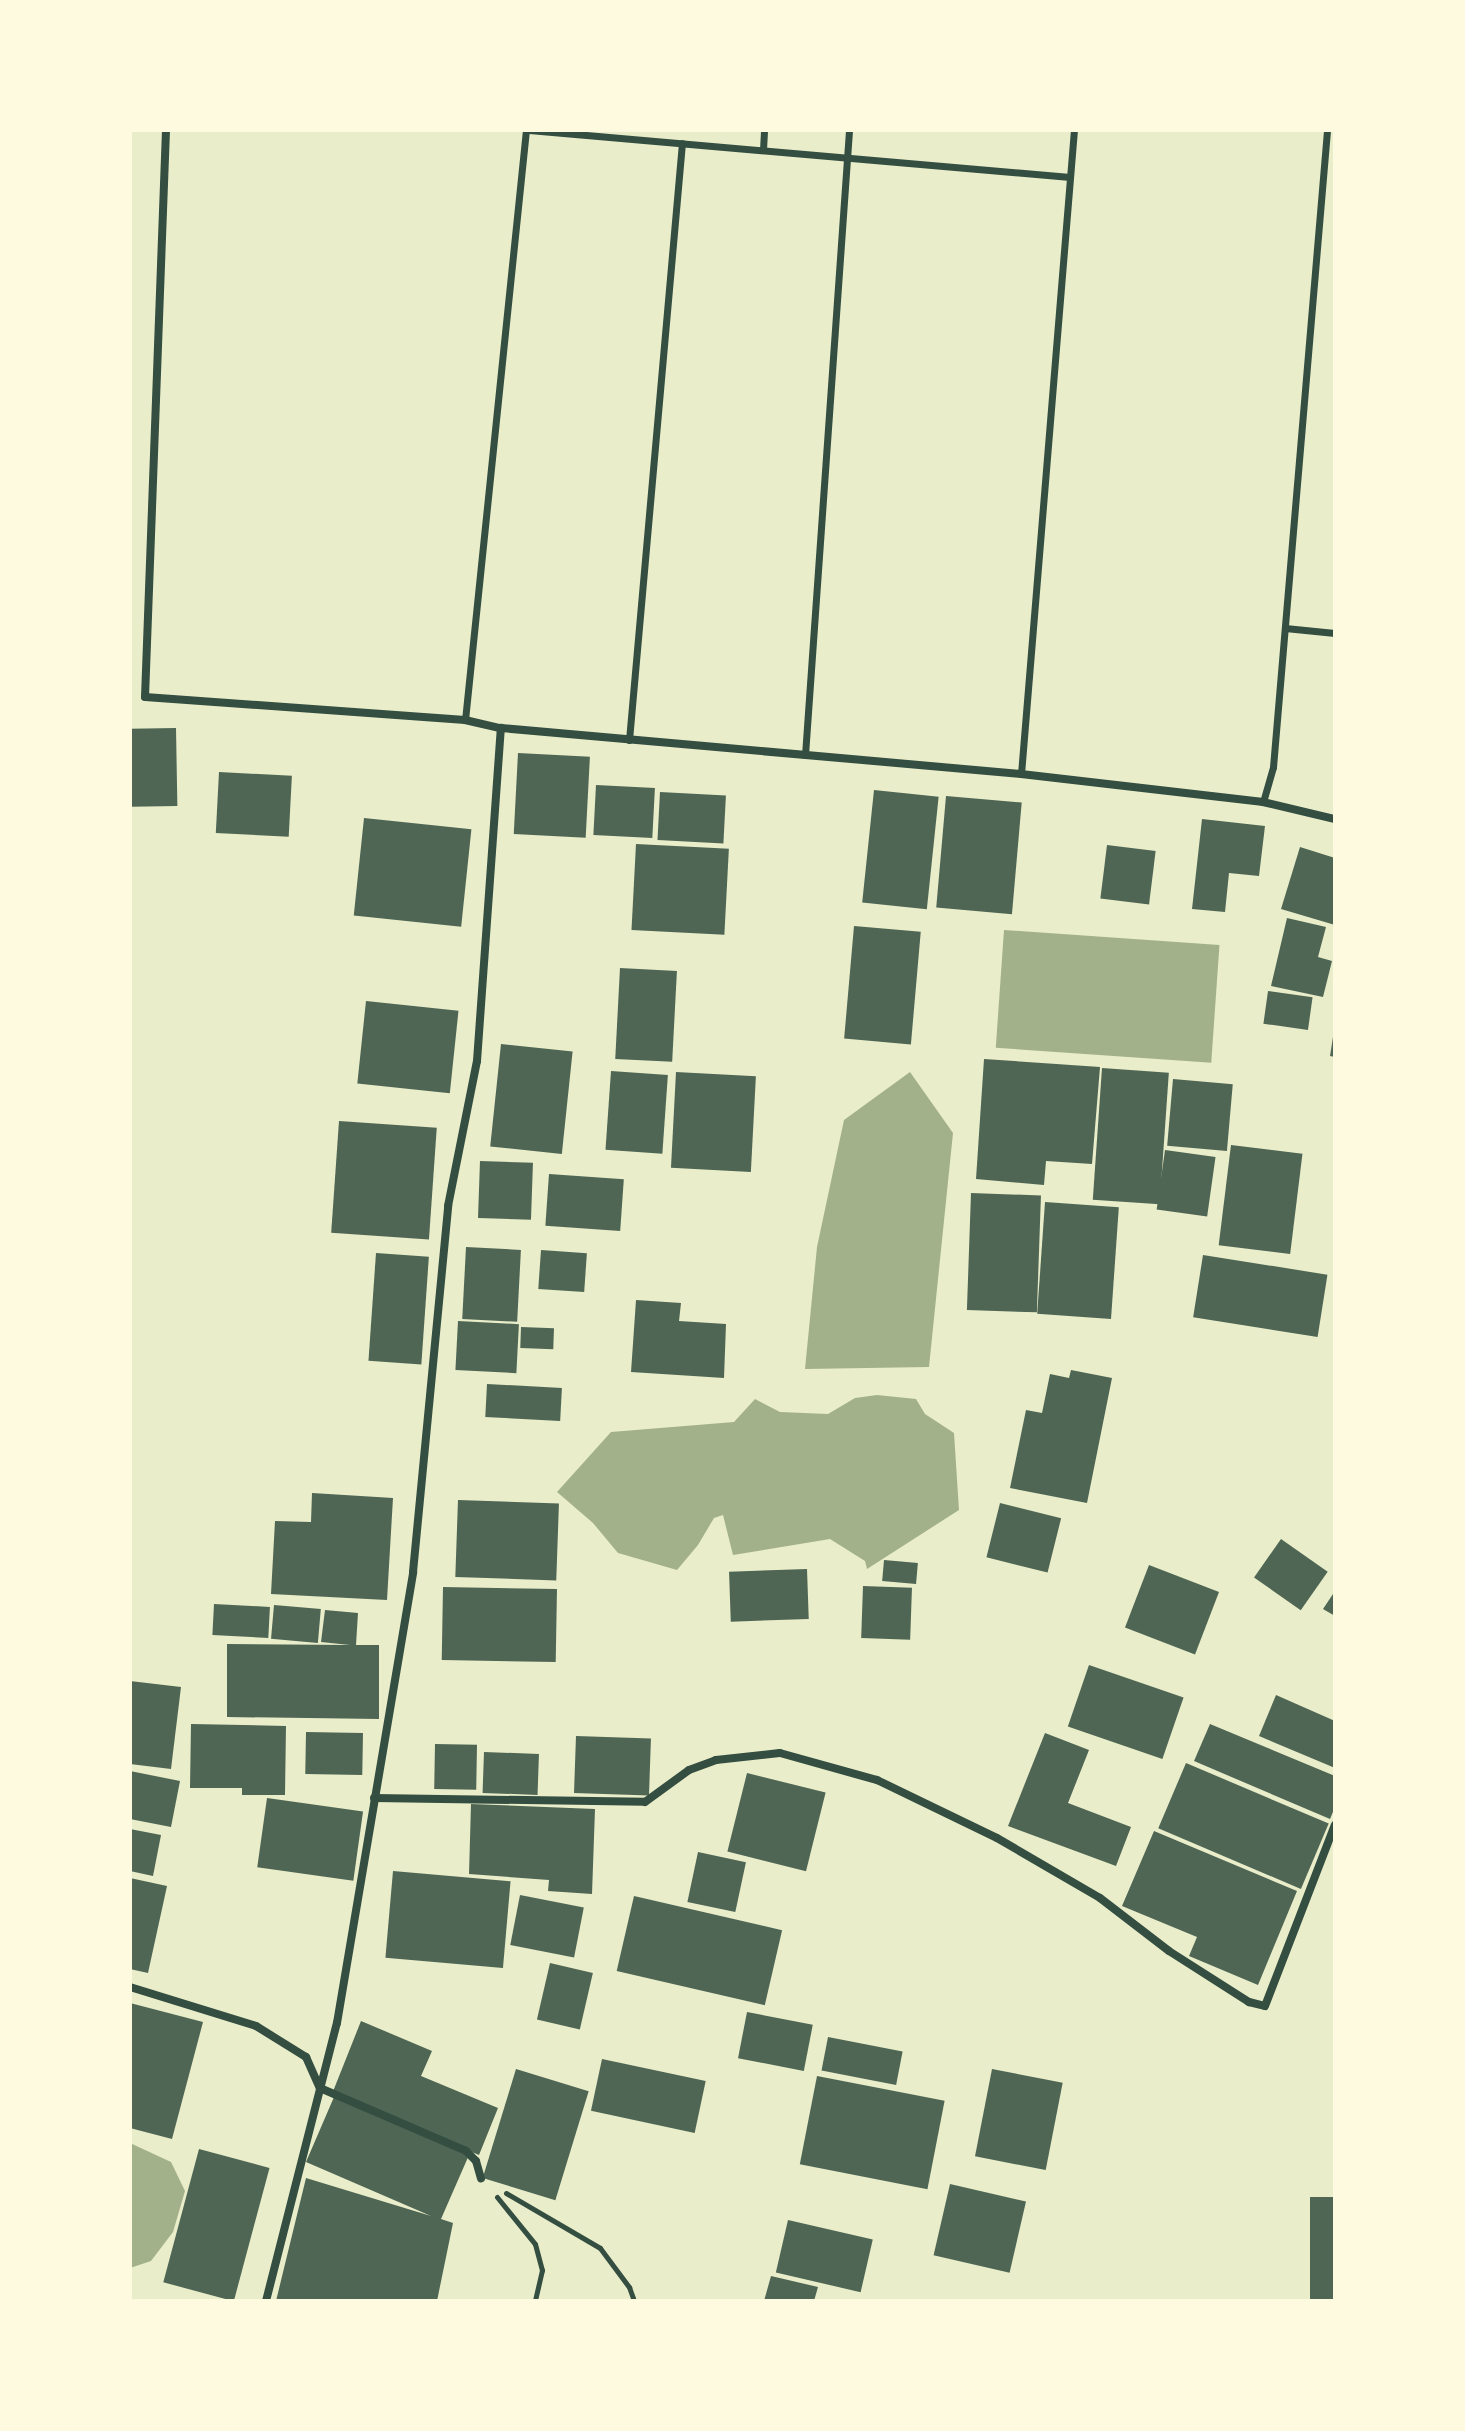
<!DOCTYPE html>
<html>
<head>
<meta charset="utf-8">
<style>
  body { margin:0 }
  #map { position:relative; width:1465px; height:2431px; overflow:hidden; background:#e9edc9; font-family:Karla,sans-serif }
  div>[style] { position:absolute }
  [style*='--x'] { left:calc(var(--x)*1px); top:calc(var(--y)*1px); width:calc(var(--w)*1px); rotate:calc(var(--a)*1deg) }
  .water>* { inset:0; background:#a3b18a; transform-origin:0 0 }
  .building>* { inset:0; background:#4f6655; transform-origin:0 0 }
  .path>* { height:5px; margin:-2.5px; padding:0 2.5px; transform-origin:2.5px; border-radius:2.5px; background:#344e41 }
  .pedestrian>* { height:7px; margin:-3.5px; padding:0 3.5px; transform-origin:3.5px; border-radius:3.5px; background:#344e41 }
  .minor>* { height:8px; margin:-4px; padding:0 4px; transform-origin:4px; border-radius:4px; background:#344e41 }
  span { translate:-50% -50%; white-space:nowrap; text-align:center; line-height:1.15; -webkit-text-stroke:6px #fefae0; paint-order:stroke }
  .frame { position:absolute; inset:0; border:132px solid #fefae0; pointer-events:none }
</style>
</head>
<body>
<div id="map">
  <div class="water">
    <i style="left:1004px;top:930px;width:216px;height:118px;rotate:4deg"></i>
    <i style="clip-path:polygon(910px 1072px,953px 1133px,929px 1367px,805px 1369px,817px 1247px,844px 1120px)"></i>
    <i style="clip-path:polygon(877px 1395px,916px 1399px,925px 1414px,954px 1433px,959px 1510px,867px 1569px,865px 1561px,830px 1539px,733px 1555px,723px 1515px,714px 1518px,698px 1545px,677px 1570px,618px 1553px,593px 1523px,557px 1492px,611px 1432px,734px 1422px,755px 1399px,780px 1412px,828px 1414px,855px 1398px)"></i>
    <i style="clip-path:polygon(130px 2143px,171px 2162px,185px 2191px,173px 2232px,151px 2261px,130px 2268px)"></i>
  </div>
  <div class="building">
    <i style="left:176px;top:728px;width:78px;height:46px;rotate:89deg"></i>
    <i style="left:518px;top:753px;width:72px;height:81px;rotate:3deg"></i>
    <i style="left:219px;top:772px;width:73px;height:61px;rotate:3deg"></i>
    <i style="left:596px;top:785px;width:59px;height:50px;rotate:3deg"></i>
    <i style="left:874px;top:790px;width:65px;height:113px;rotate:6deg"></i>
    <i style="left:660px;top:792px;width:66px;height:48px;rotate:3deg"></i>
    <i style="left:946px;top:796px;width:76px;height:112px;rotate:5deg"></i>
    <i style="left:364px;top:818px;width:108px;height:98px;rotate:6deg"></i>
    <i style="clip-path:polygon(1202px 819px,1265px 826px,1259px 876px,1229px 873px,1225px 912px,1192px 909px)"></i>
    <i style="left:636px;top:844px;width:93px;height:86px;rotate:3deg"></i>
    <i style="left:1107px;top:845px;width:49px;height:54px;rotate:7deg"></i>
    <i style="clip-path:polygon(1300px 847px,1335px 858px,1335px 925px,1281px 909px)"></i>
    <i style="clip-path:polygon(1287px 918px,1326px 927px,1318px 957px,1332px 961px,1323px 997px,1271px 986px)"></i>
    <i style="left:854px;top:926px;width:67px;height:113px;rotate:5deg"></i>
    <i style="left:620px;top:968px;width:57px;height:91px;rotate:3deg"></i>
    <i style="left:1268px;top:991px;width:45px;height:33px;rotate:8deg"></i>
    <i style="left:366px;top:1001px;width:93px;height:83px;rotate:6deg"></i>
    <i style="clip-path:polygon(1333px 1037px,1335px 1037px,1335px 1057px,1330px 1056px)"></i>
    <i style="left:501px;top:1044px;width:72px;height:103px;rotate:6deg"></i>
    <i style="clip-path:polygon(984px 1059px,1100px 1067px,1092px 1164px,1046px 1161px,1044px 1185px,976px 1179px)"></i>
    <i style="left:1102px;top:1068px;width:67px;height:132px;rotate:4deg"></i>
    <i style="left:611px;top:1071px;width:57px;height:79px;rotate:4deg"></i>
    <i style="left:676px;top:1072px;width:80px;height:96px;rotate:3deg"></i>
    <i style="left:1173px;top:1079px;width:60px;height:67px;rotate:5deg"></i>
    <i style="left:339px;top:1121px;width:98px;height:112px;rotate:4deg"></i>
    <i style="left:1231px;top:1145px;width:72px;height:101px;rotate:7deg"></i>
    <i style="left:1165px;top:1150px;width:51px;height:60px;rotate:8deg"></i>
    <i style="left:480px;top:1161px;width:53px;height:57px;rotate:2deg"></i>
    <i style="left:549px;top:1174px;width:75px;height:52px;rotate:4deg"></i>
    <i style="left:971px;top:1193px;width:70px;height:117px;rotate:2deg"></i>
    <i style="left:1045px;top:1202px;width:74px;height:112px;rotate:4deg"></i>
    <i style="left:466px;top:1247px;width:55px;height:72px;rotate:3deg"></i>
    <i style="left:541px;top:1250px;width:46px;height:39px;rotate:4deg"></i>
    <i style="left:376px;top:1253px;width:53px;height:108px;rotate:4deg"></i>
    <i style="left:1203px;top:1255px;width:126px;height:63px;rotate:9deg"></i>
    <i style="clip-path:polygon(636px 1300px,681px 1303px,679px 1321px,726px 1324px,724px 1378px,631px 1372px)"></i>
    <i style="left:458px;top:1321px;width:61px;height:49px;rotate:3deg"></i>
    <i style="left:521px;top:1327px;width:33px;height:21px;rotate:2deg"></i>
    <i style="clip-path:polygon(1071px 1370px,1112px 1378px,1087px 1503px,1010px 1488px,1026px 1410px,1042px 1413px,1050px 1374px,1069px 1378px)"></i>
    <i style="left:487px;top:1384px;width:75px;height:33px;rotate:3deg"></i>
    <i style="clip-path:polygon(312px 1493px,393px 1498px,387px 1600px,271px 1594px,275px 1521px,311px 1522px)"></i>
    <i style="left:458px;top:1500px;width:101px;height:77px;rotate:2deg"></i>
    <i style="left:1000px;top:1503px;width:63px;height:56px;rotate:14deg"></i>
    <i style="left:1281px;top:1539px;width:57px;height:47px;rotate:35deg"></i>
    <i style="left:884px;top:1560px;width:34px;height:21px;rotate:5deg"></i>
    <i style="left:1149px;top:1565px;width:75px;height:67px;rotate:21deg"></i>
    <i style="left:807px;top:1569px;width:50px;height:78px;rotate:88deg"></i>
    <i style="left:863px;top:1586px;width:49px;height:52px;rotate:2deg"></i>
    <i style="left:443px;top:1587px;width:114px;height:73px;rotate:1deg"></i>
    <i style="clip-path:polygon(1335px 1591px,1335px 1616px,1323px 1609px)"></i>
    <i style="left:214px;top:1604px;width:56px;height:31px;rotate:3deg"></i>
    <i style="left:274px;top:1605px;width:47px;height:34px;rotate:5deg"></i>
    <i style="clip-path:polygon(325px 1610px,358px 1613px,356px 1645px,379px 1645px,379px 1719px,227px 1717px,227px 1644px,350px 1645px,321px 1642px)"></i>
    <i style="left:1089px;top:1665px;width:100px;height:65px;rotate:19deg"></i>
    <i style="clip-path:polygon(130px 1681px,181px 1687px,171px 1769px,130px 1764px)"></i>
    <i style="clip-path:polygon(1276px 1695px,1335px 1721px,1335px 1768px,1259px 1736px)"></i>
    <i style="clip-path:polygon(191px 1724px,286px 1726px,285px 1795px,242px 1795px,242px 1788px,190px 1788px)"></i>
    <i style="clip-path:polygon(1210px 1724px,1335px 1776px,1335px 1807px,1330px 1819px,1194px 1761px)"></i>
    <i style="left:306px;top:1732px;width:57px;height:42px;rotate:1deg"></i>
    <i style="clip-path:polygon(1045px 1733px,1089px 1750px,1068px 1803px,1131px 1827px,1116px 1866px,1008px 1826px)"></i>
    <i style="left:576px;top:1736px;width:75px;height:57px;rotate:2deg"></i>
    <i style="left:435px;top:1744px;width:42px;height:45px;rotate:1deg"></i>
    <i style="left:484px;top:1752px;width:55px;height:41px;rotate:2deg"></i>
    <i style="left:1186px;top:1763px;width:155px;height:71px;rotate:23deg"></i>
    <i style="clip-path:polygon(130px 1771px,180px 1781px,171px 1827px,130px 1819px)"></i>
    <i style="left:747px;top:1773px;width:81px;height:81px;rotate:14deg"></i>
    <i style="left:267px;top:1798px;width:97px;height:70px;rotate:8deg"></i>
    <i style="clip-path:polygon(471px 1804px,595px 1809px,592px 1894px,548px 1891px,549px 1880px,469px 1874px)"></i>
    <i style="clip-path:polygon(130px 1829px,161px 1835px,153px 1876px,130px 1871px)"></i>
    <i style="clip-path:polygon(1154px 1831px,1297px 1891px,1258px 1985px,1189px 1956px,1197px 1937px,1122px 1906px)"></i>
    <i style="left:698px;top:1852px;width:49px;height:51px;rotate:12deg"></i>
    <i style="left:393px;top:1871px;width:118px;height:87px;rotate:5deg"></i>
    <i style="clip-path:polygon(130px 1878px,167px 1886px,148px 1973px,130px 1969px)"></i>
    <i style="left:520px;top:1895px;width:65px;height:51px;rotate:11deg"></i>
    <i style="left:634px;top:1896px;width:152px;height:77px;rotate:13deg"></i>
    <i style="left:550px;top:1963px;width:44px;height:58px;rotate:13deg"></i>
    <i style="clip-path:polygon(130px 2003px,203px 2022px,172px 2139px,130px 2128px)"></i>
    <i style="left:747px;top:2012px;width:67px;height:47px;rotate:11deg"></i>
    <i style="clip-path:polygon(361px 2021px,432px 2051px,421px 2076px,498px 2108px,479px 2155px,332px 2094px)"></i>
    <i style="left:828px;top:2037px;width:76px;height:34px;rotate:11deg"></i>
    <i style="left:602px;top:2059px;width:106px;height:53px;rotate:12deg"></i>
    <i style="left:516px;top:2069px;width:76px;height:114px;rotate:17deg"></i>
    <i style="left:992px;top:2069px;width:72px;height:89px;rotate:11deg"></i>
    <i style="left:817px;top:2076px;width:130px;height:90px;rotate:11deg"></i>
    <i style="clip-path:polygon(334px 2097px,469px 2155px,441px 2219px,453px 2223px,437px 2301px,276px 2301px,306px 2178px,431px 2216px,306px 2162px)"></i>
    <i style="left:199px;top:2149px;width:73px;height:138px;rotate:15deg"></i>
    <i style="left:950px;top:2184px;width:78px;height:73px;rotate:13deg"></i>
    <i style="left:1310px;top:2197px;width:25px;height:104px"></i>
    <i style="left:788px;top:2220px;width:87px;height:54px;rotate:13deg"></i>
    <i style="clip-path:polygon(771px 2276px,818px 2287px,814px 2301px,764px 2301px)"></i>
  </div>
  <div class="path">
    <i style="--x:506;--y:2193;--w:109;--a:30.3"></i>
    <i style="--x:600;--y:2248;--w:49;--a:53.4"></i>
    <i style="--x:629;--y:2287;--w:15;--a:70"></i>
    <i style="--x:497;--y:2197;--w:60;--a:51"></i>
    <i style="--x:535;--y:2244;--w:27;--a:75"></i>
    <i style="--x:542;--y:2270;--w:32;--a:103"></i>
  </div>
  <div class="pedestrian">
    <i style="--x:529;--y:130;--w:543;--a:4.97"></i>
    <i style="--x:763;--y:150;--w:20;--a:-87"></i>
    <i style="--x:1285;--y:628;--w:50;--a:5.7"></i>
    <i style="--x:465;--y:720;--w:593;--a:-84.1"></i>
    <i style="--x:629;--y:740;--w:599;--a:-84.93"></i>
    <i style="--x:805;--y:755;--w:627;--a:-85.97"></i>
    <i style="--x:1021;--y:774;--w:646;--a:-85.3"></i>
    <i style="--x:1263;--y:802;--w:36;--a:-74"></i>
    <i style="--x:1273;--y:767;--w:639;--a:-85.15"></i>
  </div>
  <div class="minor">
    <i style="--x:166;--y:130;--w:567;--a:92.12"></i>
    <i style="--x:145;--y:697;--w:321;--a:4.1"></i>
    <i style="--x:465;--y:720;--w:37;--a:13"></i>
    <i style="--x:501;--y:728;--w:522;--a:5.06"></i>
    <i style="--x:1021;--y:774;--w:244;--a:6.6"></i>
    <i style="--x:1263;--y:802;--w:74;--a:13.3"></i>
    <i style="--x:374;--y:1798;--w:271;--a:0.8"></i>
    <i style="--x:645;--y:1802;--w:54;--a:-36"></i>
    <i style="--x:689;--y:1770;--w:29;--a:-20"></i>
    <i style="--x:716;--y:1760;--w:64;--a:-6.2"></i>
    <i style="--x:780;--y:1753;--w:101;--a:15.6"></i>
    <i style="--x:877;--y:1780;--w:133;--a:25.8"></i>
    <i style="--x:997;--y:1838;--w:119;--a:30.2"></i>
    <i style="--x:1100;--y:1898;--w:87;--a:37.5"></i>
    <i style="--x:1169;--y:1951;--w:95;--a:32.5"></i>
    <i style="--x:1249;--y:2002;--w:16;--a:14"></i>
    <i style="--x:1265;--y:2006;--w:194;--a:-68.9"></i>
    <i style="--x:130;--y:1987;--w:132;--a:17.2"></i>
    <i style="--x:256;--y:2026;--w:59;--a:31.8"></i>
    <i style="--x:306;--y:2057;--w:34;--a:66"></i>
    <i style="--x:320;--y:2088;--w:159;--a:23.3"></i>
    <i style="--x:466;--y:2151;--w:14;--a:45"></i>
    <i style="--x:476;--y:2161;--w:18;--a:74"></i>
    <i style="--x:266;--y:2301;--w:287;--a:-75.7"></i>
    <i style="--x:337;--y:2023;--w:457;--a:-80.4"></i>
    <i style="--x:413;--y:1572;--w:368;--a:-84.5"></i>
    <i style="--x:448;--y:1206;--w:148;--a:-78.7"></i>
    <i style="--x:477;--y:1061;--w:334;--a:-85.9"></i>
  </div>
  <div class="frame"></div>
</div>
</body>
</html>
